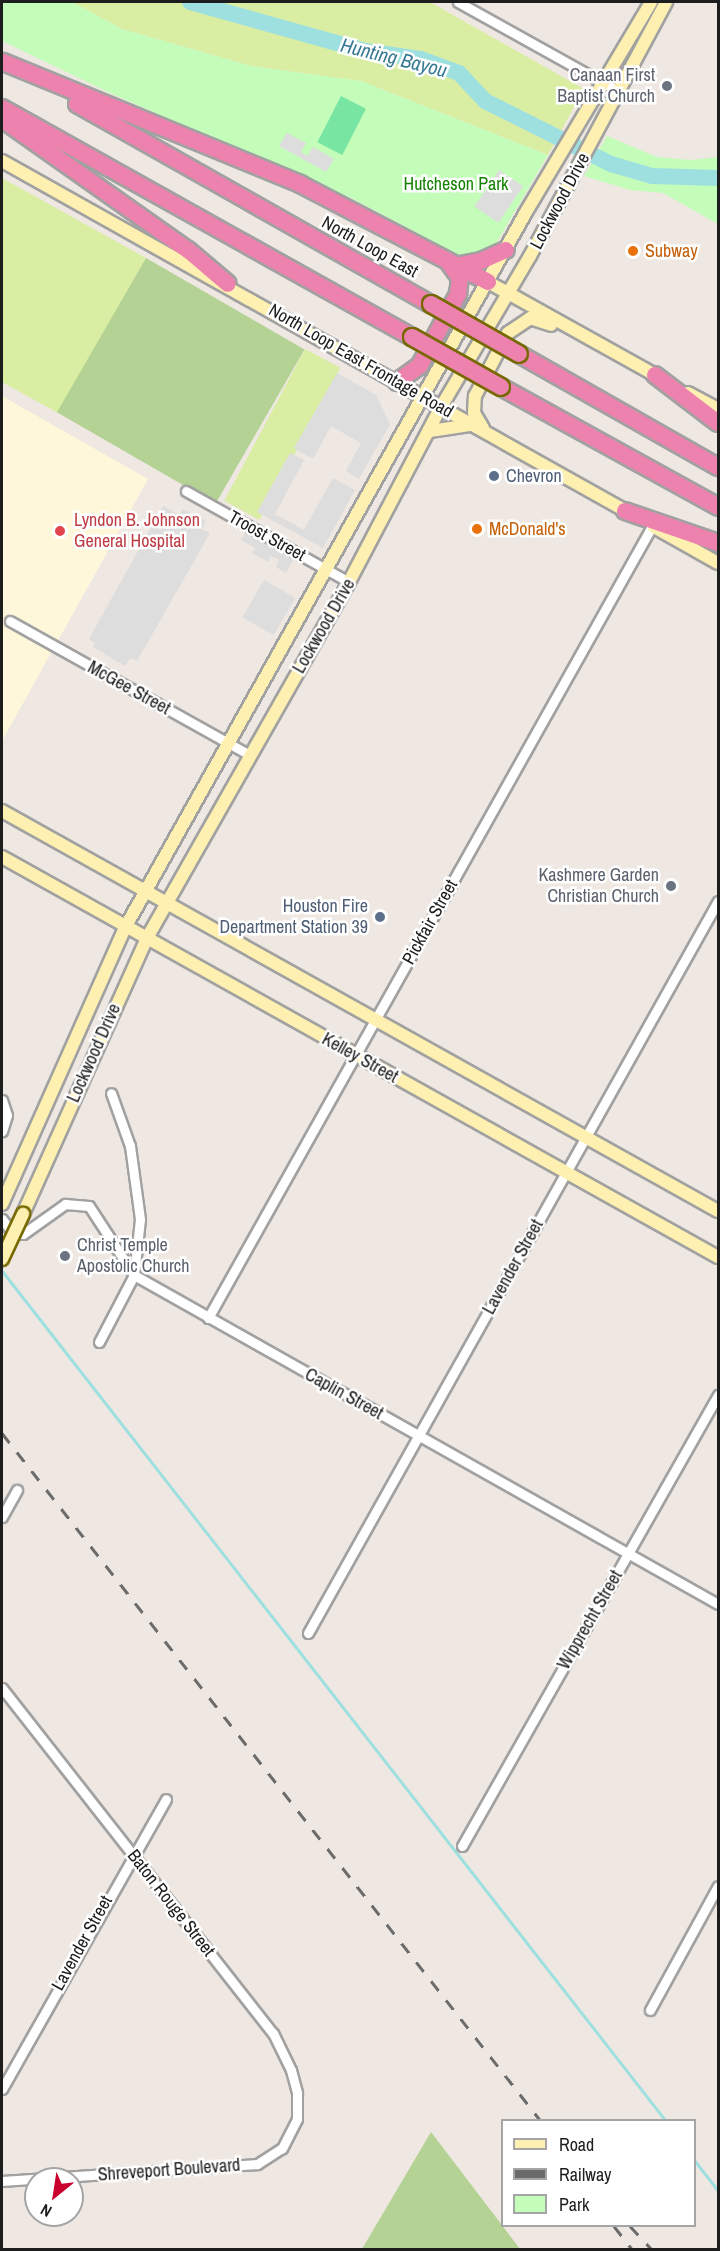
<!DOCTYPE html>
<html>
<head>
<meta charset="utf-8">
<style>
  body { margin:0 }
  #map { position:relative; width:720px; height:2251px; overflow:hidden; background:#efe7e1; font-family:"Archivo Narrow",sans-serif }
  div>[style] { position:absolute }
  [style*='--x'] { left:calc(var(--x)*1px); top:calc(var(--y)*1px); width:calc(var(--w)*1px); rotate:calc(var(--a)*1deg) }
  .education>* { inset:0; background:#fff7da }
  .grass>* { inset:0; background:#d9eea2; transform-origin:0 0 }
  .forest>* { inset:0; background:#b3d293; transform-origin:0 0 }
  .park>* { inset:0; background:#c4fdba }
  .pitch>* { inset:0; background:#78e5a2; transform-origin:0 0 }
  .parking>* { inset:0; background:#ddd; transform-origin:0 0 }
  .stream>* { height:3px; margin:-1.5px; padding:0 1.5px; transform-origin:1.5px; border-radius:1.5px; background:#9ee0e0 }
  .river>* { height:16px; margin:-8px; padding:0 8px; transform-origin:8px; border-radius:8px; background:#9ee0e0 }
  .roads { filter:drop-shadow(2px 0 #a1a1a1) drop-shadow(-2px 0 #a1a1a1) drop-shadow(0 2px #a1a1a1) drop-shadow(0 -2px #a1a1a1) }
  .street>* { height:9px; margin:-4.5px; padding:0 4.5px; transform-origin:4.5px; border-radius:4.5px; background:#fff }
  .secondary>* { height:12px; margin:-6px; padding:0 6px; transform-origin:6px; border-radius:6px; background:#fef0b0 }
  .highway>* { height:16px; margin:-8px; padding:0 8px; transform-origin:8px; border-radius:8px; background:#ed82ae }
  .rail>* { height:3px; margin-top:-1.5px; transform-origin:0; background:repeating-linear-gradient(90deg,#6b6b6b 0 12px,transparent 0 24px) }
  .bridges { filter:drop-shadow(2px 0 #776900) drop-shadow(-2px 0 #776900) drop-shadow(0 2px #776900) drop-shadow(0 -2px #776900) }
  .secondary-bridge>* { height:12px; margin:-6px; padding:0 6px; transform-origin:6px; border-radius:6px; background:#fef0b0 }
  .highway-bridge>* { height:16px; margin:-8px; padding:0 8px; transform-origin:8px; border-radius:8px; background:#ed82ae }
  .dots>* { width:16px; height:16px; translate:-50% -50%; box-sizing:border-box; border:3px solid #fff; border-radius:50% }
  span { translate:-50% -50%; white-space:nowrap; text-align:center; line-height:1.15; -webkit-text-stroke:5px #fff; paint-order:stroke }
  .worship-label { font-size:18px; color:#5b616d }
  .right { translate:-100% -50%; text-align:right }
  .left { translate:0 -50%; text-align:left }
  .park-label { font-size:18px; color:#158203 }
  .street-label { font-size:18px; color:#1d1d1d }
  .food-label { font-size:18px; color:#c56008 }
  .service-label { font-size:18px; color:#4e5e75 }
  .health-label { font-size:18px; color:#be3a42 }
  .water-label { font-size:20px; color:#387a93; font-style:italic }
  .frame { position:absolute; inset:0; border:3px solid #1d1d1d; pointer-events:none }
  .legend { position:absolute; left:501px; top:2119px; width:195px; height:108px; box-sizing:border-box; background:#fff; border:2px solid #a5a5a5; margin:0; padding:8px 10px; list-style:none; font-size:18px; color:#1d1d1d }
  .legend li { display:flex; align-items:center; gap:12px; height:30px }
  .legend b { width:30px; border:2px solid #a5a5a5 }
  .north { position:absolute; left:24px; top:2167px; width:60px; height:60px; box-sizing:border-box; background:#fff; border:2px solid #a5a5a5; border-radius:50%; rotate:210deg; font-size:16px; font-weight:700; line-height:24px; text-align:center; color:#1d1d1d }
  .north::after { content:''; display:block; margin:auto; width:21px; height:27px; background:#c9002e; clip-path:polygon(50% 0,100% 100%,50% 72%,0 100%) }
</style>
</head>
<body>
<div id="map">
  <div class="education">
    <i style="clip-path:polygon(2px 396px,148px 479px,2px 741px)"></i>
  </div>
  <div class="grass">
    <i style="clip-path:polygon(72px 2px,430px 2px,584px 89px,548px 155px,361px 81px,251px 66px,122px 29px)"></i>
    <i style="clip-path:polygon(2px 178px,146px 258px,58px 413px,2px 382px)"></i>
    <i style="left:305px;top:349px;width:40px;height:172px;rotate:28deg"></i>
  </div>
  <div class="forest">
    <i style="left:146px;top:258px;width:183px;height:178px;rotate:30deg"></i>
    <i style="clip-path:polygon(431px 2132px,520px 2249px,362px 2249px)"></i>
  </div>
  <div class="park">
    <i style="clip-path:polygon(2px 2px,72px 2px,122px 29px,251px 66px,361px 81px,548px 155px,497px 242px,485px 256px,466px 259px,355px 200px,110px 93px,2px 41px)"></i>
    <i style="clip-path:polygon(607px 136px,657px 157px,691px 160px,718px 157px,718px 224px,663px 193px,630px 190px,584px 176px)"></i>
  </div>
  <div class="pitch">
    <i style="left:341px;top:96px;width:28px;height:52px;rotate:27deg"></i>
  </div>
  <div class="parking">
    <i style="clip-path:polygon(287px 133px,306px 143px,301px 152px,307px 156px,313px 147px,334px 159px,326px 172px,279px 146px)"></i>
    <i style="left:499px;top:170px;width:29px;height:44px;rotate:34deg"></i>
    <i style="clip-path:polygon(337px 373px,376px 395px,390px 424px,359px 479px,346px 471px,361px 443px,331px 426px,313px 459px,294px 448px)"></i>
    <i style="clip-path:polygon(290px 453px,304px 460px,275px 514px,304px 530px,333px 478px,355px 490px,323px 548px,257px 512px)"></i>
    <i style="clip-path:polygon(163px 506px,179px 515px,183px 509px,206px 521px,202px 529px,210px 533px,137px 661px,130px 658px,125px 666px,93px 647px,95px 643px,89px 639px)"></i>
    <i style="clip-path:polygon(247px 530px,294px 559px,286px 573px,276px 567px,279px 560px,271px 556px,268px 562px,252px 553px,255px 548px,241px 540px)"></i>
    <i style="left:264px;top:580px;width:36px;height:43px;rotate:30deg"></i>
  </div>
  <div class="stream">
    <i style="--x:2;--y:1271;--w:1077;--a:52.01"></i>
    <i style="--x:694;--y:2160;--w:39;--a:52"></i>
  </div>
  <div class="river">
    <i style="--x:190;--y:2;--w:183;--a:15.6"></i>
    <i style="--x:366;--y:51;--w:56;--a:8.3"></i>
    <i style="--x:421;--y:59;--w:40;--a:20.2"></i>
    <i style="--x:459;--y:73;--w:38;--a:47"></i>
    <i style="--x:485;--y:101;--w:141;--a:26.6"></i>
    <i style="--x:611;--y:164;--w:43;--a:16.3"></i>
    <i style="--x:652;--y:176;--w:66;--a:1.7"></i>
  </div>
  <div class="roads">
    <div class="street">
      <i style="--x:458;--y:2;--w:185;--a:29.1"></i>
      <i style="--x:186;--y:491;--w:187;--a:29.2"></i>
      <i style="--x:10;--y:621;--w:275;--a:29.2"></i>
      <i style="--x:2;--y:1100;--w:16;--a:72"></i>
      <i style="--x:7;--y:1115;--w:17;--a:107"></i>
      <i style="--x:2;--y:1219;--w:15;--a:53"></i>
      <i style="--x:11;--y:1231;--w:12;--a:14"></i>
      <i style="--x:23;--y:1234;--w:52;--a:-35.5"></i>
      <i style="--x:65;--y:1204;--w:24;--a:5"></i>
      <i style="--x:89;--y:1206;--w:82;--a:56.9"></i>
      <i style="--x:134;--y:1275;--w:670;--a:29.4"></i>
      <i style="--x:208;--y:1318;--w:908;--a:-60.72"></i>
      <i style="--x:99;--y:1342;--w:76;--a:-62.4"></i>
      <i style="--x:134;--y:1275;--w:56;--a:-83.9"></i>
      <i style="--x:140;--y:1219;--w:74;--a:-97.8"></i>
      <i style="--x:130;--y:1146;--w:56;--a:-109.7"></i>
      <i style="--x:2;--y:1517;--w:31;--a:-61"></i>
      <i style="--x:308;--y:1633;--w:839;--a:-60.75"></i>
      <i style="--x:2;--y:1688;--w:439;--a:51.9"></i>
      <i style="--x:273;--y:2033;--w:41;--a:64.1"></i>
      <i style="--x:291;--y:2070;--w:24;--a:75"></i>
      <i style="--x:297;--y:2093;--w:26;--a:90"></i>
      <i style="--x:297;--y:2119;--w:33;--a:117"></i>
      <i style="--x:282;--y:2148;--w:30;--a:147"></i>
      <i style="--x:257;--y:2164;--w:256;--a:176.2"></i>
      <i style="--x:462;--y:1846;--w:519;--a:-60.42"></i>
      <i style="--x:650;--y:2010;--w:141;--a:-61.3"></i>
      <i style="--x:2;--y:2089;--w:333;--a:-60.5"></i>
    </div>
    <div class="secondary">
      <i style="--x:2;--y:161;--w:721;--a:29.3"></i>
      <i style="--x:488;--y:282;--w:199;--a:29.1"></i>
      <i style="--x:688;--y:393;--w:34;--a:28"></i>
      <i style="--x:483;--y:428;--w:17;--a:-121"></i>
      <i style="--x:474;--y:413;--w:17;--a:-87"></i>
      <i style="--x:475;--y:396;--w:71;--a:-62.4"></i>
      <i style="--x:508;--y:333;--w:27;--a:-34"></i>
      <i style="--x:530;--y:318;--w:22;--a:18"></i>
      <i style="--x:430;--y:431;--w:40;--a:-8.5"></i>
      <i style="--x:654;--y:527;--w:73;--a:29.4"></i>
      <i style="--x:2;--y:811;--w:820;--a:29.19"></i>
      <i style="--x:2;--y:857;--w:820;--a:29.19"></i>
      <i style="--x:2;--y:1204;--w:304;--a:-66"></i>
      <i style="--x:126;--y:926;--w:818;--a:-60.74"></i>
      <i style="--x:526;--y:212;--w:244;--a:-59.2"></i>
      <i style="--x:23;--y:1214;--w:303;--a:-65.8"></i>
      <i style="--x:147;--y:938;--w:409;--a:-60.4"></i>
      <i style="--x:349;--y:582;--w:198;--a:-62.3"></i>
      <i style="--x:441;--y:407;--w:175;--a:-59.5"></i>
      <i style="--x:530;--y:256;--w:288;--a:-61.8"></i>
    </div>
    <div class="highway">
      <i style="--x:3;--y:62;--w:321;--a:22.3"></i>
      <i style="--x:300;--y:184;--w:212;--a:27.5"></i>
      <i style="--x:77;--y:104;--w:407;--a:29.5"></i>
      <i style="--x:2;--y:108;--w:470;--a:29.2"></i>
      <i style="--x:2;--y:119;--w:228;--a:35.2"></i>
      <i style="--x:188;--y:250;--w:52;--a:40.4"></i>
      <i style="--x:455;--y:266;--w:26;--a:-11"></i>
      <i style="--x:481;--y:261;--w:27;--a:-24"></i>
      <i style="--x:519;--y:354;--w:229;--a:29.6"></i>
      <i style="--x:655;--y:375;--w:79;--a:37.3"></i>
      <i style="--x:397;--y:382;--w:29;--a:-36"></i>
      <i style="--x:420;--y:365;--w:81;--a:-61.8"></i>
      <i style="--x:458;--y:294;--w:16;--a:-83"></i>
      <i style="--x:460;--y:278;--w:19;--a:-126"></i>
      <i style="--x:501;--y:387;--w:248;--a:28.9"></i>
      <i style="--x:625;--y:511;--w:98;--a:19"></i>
    </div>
  </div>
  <div class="rail">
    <i style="--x:2;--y:1433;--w:873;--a:51.93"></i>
    <i style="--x:614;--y:2226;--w:31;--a:52"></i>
    <i style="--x:630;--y:2226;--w:33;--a:47"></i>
  </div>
  <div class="bridges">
    <div class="secondary-bridge">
      <i style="--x:2;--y:1259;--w:50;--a:-65"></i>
    </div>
    <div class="highway-bridge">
      <i style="--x:431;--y:304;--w:101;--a:29.6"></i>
      <i style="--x:412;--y:337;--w:102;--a:29.3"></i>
    </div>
  </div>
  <div class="dots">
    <i style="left:667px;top:86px;background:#6b7280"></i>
    <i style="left:633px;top:251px;background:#e8710a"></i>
    <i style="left:494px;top:476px;background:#5c6f8a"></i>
    <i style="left:477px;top:529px;background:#e8710a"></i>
    <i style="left:60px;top:531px;background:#e0444e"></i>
    <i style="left:671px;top:886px;background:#6b7280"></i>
    <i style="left:380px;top:917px;background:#5c6f8a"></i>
    <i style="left:65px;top:1256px;background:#6b7280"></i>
  </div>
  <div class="worship-label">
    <span class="right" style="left:655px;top:86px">Canaan First<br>Baptist Church</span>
    <span class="right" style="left:659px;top:886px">Kashmere Garden<br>Christian Church</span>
    <span class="left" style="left:77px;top:1256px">Christ Temple<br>Apostolic Church</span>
  </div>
  <div class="park-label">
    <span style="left:456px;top:184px">Hutcheson Park</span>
  </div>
  <div class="street-label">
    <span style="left:560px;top:201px;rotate:-62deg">Lockwood Drive</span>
    <span style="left:370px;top:247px;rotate:29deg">North Loop East</span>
    <span style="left:361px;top:361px;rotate:30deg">North Loop East Frontage Road</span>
    <span style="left:267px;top:536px;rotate:29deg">Troost Street</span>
    <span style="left:324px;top:626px;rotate:-60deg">Lockwood Drive</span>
    <span style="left:129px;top:688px;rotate:29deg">McGee Street</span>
    <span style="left:430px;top:922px;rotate:-61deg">Pickfair Street</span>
    <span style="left:94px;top:1053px;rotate:-66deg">Lockwood Drive</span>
    <span style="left:360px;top:1058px;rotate:29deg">Kelley Street</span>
    <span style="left:513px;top:1267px;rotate:-61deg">Lavender Street</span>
    <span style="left:344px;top:1394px;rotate:29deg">Caplin Street</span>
    <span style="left:590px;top:1620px;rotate:-60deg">Wipprecht Street</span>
    <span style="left:171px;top:1903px;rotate:52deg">Baton Rouge Street</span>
    <span style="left:82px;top:1943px;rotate:-61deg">Lavender Street</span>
    <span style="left:169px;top:2170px;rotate:-4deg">Shreveport Boulevard</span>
  </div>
  <div class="food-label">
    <span class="left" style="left:645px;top:251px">Subway</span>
    <span class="left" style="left:489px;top:529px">McDonald's</span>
  </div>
  <div class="service-label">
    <span class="left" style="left:506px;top:476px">Chevron</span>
    <span class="right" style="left:368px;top:917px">Houston Fire<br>Department Station 39</span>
  </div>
  <div class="health-label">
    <span class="left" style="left:74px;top:531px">Lyndon B. Johnson<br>General Hospital</span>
  </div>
  <div class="water-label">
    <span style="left:394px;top:57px;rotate:14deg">Hunting Bayou</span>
  </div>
  <div class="frame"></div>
  <ul class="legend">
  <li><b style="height:8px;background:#fef0b0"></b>Road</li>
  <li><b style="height:8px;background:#6b6b6b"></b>Railway</li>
  <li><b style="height:16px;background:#c4fdba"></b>Park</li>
  </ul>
  <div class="north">N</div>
</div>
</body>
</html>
